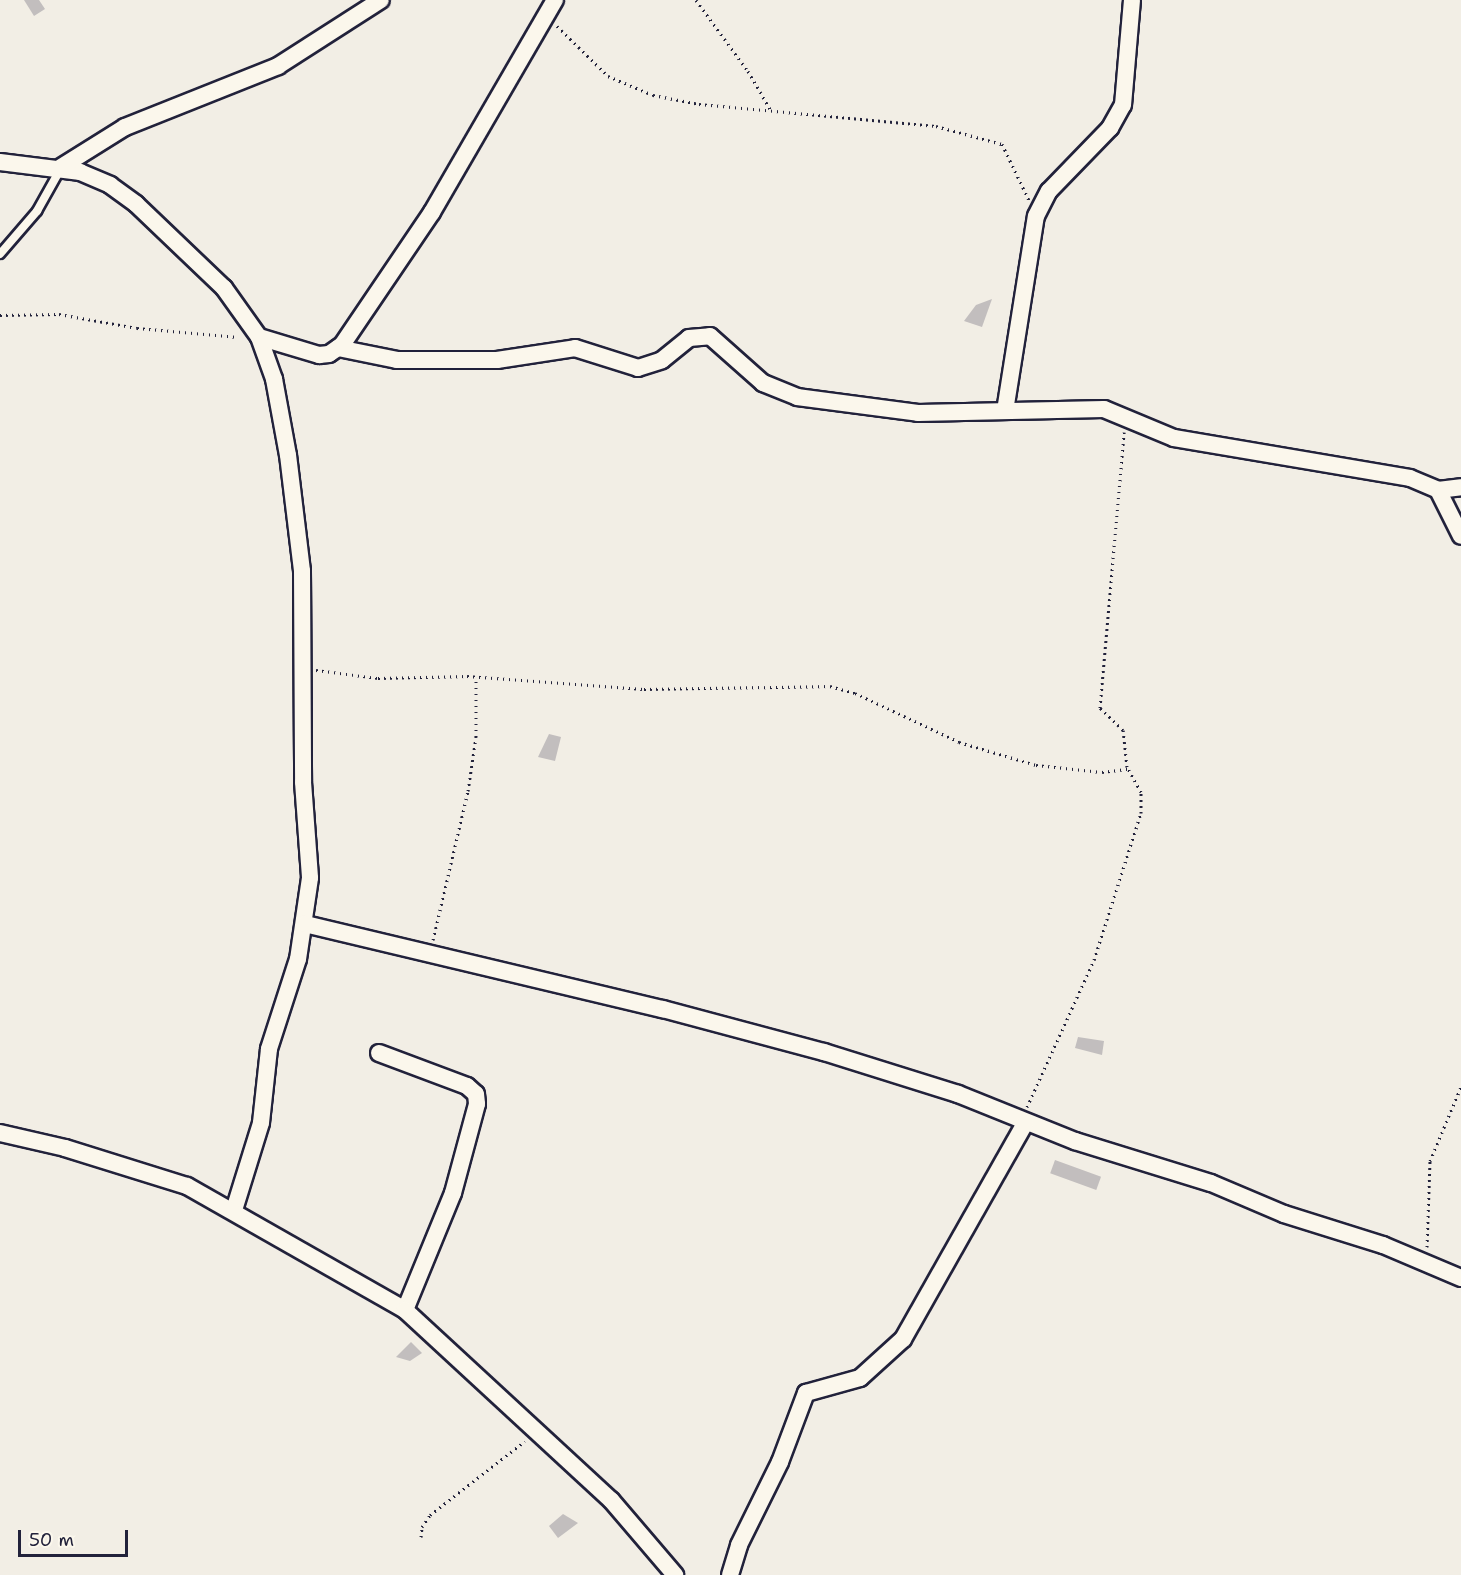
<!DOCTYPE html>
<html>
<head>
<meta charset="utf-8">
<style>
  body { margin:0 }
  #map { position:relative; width:1461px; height:1575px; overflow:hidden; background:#f2eee5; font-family:"Shantell Sans",sans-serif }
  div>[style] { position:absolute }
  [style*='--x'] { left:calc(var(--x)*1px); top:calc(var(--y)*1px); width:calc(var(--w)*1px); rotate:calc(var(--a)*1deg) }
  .building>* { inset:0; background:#c2bebe; transform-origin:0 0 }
  .path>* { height:3px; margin-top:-1.5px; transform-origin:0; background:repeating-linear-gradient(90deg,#22223b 0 1.5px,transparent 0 6px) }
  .roads { filter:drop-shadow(2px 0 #22223b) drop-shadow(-2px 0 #22223b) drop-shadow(0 2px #22223b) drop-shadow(0 -2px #22223b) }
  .lane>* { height:8px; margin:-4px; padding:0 4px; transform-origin:4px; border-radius:4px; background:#fbf7ec }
  .street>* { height:16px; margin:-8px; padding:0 8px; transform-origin:8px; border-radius:8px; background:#fbf7ec }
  span { translate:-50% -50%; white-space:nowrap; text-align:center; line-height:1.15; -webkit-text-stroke:5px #fbf7ec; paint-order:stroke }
  .scale { position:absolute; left:18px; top:1530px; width:110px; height:27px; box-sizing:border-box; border:3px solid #22223b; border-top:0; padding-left:8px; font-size:18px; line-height:21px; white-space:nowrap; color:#22223b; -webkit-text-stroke:4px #fbf7ec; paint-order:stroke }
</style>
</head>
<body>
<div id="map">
  <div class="building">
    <i style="clip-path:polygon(24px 0,39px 0,45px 9px,34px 16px)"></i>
    <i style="clip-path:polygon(992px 299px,982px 327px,964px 321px,976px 305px)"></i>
    <i style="clip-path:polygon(549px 734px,561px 737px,555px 761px,538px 757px)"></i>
    <i style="clip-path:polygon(1078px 1037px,1104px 1041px,1102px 1055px,1075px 1048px)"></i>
    <i style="left:1055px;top:1160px;width:49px;height:14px;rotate:20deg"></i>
    <i style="clip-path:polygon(411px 1342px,422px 1353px,410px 1361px,396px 1357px)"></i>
    <i style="clip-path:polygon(563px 1514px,578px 1523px,558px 1538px,549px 1526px)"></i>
  </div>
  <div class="path">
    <i style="--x:696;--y:0;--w:88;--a:53.8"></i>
    <i style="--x:748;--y:71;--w:44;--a:59.9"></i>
    <i style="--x:557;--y:26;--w:71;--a:44.4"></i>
    <i style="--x:608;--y:76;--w:49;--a:22.9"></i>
    <i style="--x:653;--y:95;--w:47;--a:11.1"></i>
    <i style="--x:699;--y:104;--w:238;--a:5.3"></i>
    <i style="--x:936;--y:126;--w:68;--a:15.3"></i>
    <i style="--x:1002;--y:144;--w:62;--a:64.3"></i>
    <i style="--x:0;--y:315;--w:59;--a:-1"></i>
    <i style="--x:59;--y:314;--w:79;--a:10.2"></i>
    <i style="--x:137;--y:328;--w:102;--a:5"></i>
    <i style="--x:316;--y:670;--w:63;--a:7.4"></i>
    <i style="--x:378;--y:678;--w:89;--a:-1.3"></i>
    <i style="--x:467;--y:676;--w:177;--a:4.2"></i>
    <i style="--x:644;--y:689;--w:186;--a:-0.9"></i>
    <i style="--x:830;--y:686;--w:26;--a:16"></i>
    <i style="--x:855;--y:693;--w:115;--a:25.2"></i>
    <i style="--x:959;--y:742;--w:80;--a:16.6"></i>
    <i style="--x:1036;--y:765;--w:66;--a:6.1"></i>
    <i style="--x:1102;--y:772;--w:26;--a:-7"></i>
    <i style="--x:433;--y:940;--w:153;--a:-76.8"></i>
    <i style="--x:468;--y:791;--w:55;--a:-81.6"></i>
    <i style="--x:476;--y:737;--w:60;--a:-90"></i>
    <i style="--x:1027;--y:1107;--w:162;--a:-65.5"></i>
    <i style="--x:1094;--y:960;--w:154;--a:-72.3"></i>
    <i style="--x:1141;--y:813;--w:21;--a:-90"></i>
    <i style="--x:1141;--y:792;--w:29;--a:-119"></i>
    <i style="--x:1127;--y:767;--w:37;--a:-96"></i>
    <i style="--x:1123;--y:730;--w:32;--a:-136"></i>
    <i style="--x:1100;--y:708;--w:277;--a:-85"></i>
    <i style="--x:1427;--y:1247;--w:86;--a:-88"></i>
    <i style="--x:1430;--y:1161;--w:80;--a:-67.3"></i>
    <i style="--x:421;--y:1537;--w:10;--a:-84"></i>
    <i style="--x:422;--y:1527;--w:14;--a:-56"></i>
    <i style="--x:430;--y:1515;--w:120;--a:-37.9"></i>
  </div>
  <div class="roads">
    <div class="lane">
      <i style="--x:0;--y:254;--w:57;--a:-49.3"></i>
      <i style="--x:37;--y:211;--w:49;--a:-60.8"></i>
    </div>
    <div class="street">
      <i style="--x:0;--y:162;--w:81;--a:7.1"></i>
      <i style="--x:80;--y:172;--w:33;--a:23"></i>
      <i style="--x:110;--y:185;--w:32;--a:36"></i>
      <i style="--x:136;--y:204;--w:122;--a:43.7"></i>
      <i style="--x:224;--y:288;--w:60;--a:54.5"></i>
      <i style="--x:259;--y:337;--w:45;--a:70.3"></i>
      <i style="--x:274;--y:379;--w:77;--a:79.6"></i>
      <i style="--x:288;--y:455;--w:117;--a:83.1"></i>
      <i style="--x:302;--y:571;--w:211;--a:89.7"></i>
      <i style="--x:303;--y:782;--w:96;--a:85.8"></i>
      <i style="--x:310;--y:878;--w:82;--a:98.4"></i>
      <i style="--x:298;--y:959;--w:95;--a:107.9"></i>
      <i style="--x:269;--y:1049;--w:74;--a:96.2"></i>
      <i style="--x:261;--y:1123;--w:91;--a:107.2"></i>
      <i style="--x:61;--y:167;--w:75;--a:-32"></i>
      <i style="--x:125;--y:127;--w:165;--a:-21.7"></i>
      <i style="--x:278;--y:66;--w:122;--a:-32.7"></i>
      <i style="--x:259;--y:337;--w:63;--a:16.7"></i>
      <i style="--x:319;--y:355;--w:10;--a:-6"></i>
      <i style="--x:329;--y:354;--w:16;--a:-35"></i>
      <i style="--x:342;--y:345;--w:161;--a:-55.9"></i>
      <i style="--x:432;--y:212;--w:245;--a:-59.9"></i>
      <i style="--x:338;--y:348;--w:60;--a:11.5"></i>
      <i style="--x:397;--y:360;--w:100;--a:0"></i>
      <i style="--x:497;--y:360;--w:79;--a:-8.7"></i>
      <i style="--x:575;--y:348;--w:66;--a:17.6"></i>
      <i style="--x:638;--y:368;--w:25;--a:-18"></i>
      <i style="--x:662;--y:360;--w:35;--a:-39"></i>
      <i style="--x:689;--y:338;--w:21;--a:-5"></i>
      <i style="--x:710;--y:336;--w:71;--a:41.6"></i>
      <i style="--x:763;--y:383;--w:37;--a:22"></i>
      <i style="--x:797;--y:397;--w:122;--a:7.5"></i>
      <i style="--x:918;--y:413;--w:186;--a:-1.2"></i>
      <i style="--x:1104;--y:409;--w:76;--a:22.5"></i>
      <i style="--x:1174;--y:438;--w:239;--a:9.6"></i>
      <i style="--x:1410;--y:478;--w:30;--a:23"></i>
      <i style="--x:1438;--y:490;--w:51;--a:63.4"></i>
      <i style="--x:1005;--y:411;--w:197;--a:-81"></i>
      <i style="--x:1036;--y:216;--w:28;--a:-63"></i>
      <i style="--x:1049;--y:191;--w:88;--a:-45.9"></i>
      <i style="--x:1110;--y:128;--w:26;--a:-61"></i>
      <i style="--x:1123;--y:105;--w:105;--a:-85.1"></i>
      <i style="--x:1438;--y:490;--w:23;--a:-7"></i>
      <i style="--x:305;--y:924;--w:368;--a:13.4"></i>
      <i style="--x:663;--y:1009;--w:167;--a:15"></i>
      <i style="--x:824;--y:1052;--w:140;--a:17.4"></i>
      <i style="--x:958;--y:1094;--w:126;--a:21.9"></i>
      <i style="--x:1075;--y:1141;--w:142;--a:17.2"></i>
      <i style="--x:1211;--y:1183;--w:79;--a:23"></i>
      <i style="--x:1284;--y:1214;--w:104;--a:17.4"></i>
      <i style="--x:1383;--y:1245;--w:85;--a:22.9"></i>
      <i style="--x:379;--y:1053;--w:94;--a:20.6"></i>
      <i style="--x:467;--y:1086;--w:12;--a:42"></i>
      <i style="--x:476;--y:1094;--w:10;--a:84"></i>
      <i style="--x:477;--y:1104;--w:92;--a:105.1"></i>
      <i style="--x:453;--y:1193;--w:126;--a:112.3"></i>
      <i style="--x:0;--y:1133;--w:67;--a:13"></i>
      <i style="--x:65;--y:1148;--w:128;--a:17.3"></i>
      <i style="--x:187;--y:1186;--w:251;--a:29.6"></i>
      <i style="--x:405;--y:1310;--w:280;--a:42.7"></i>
      <i style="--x:611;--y:1500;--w:99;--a:49.5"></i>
      <i style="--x:730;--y:1575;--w:31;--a:-73"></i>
      <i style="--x:739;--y:1545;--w:93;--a:-63.7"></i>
      <i style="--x:780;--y:1462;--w:74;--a:-69.4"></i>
      <i style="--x:806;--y:1393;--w:56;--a:-15.5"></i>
      <i style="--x:860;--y:1378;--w:58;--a:-42.2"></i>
      <i style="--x:903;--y:1339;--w:248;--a:-60.5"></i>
    </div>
  </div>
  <div class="scale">50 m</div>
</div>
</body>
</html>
